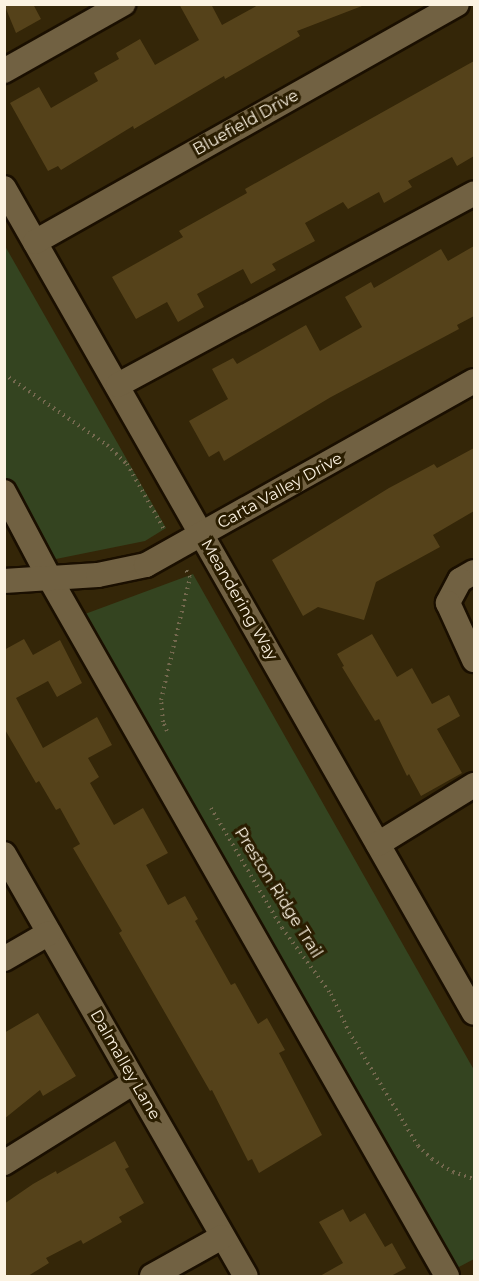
<!DOCTYPE html>
<html>
<head>
<meta charset="utf-8">
<style>
  body { margin:0 }
  #map { position:relative; width:479px; height:1281px; overflow:hidden; background:#342608; font-family:Montserrat,sans-serif }
  div>[style] { position:absolute }
  [style*='--x'] { left:calc(var(--x)*1px); top:calc(var(--y)*1px); width:calc(var(--w)*1px); rotate:calc(var(--a)*1deg) }
  .green>* { inset:0; background:#344420 }
  .building>* { inset:0; background:#55421a }
  .path>* { height:4px; margin-top:-2px; transform-origin:0; background:repeating-linear-gradient(90deg,#75694f 0 1.5px,transparent 0 6px) }
  .roads { filter:drop-shadow(2px 0 #1a0f00) drop-shadow(-2px 0 #1a0f00) drop-shadow(0 2px #1a0f00) drop-shadow(0 -2px #1a0f00) }
  .minor>* { height:24px; margin:-12px; padding:0 12px; transform-origin:12px; border-radius:12px; background:#716142 }
  span { translate:-50% -50%; white-space:nowrap; text-align:center; line-height:1.15; -webkit-text-stroke:6px #2a1d00; paint-order:stroke }
  .street-label { font-size:16px; color:#fcf3e2 }
  .frame { position:absolute; inset:0; border:6px solid #fcf3e2; pointer-events:none }
</style>
</head>
<body>
<div id="map">
  <div class="green">
    <i style="clip-path:polygon(5px 246px,166px 528px,145px 541px,51px 560px,5px 479px)"></i>
    <i style="clip-path:polygon(193px 574px,474px 1070px,474px 1259px,457px 1268px,85px 614px)"></i>
  </div>
  <div class="building">
    <i style="clip-path:polygon(4px 4px,33px 4px,41px 19px,16px 33px)"></i>
    <i style="clip-path:polygon(179px 4px,211px 4px,222px 25px,260px 4px,362px 6px,297px 31px,300px 36px,225px 79px,224px 76px,134px 129px,133px 126px,61px 170px,58px 166px,48px 171px,10px 103px,39px 87px,51px 108px,98px 81px,94px 73px,119px 59px,116px 53px,140px 39px,155px 65px,199px 40px)"></i>
    <i style="clip-path:polygon(474px 61px,474px 156px,457px 166px,452px 157px,408px 181px,412px 187px,384px 203px,379px 192px,348px 209px,343px 202px,305px 223px,315px 241px,272px 264px,276px 270px,251px 284px,243px 269px,197px 294px,204px 307px,178px 322px,167px 302px,136px 319px,112px 277px,183px 237px,179px 231px,247px 193px,245px 189px)"></i>
    <i style="clip-path:polygon(474px 246px,474px 316px,457px 325px,459px 329px,331px 397px,224px 461px,219px 451px,209px 457px,189px 421px,228px 399px,212px 369px,233px 358px,237px 364px,306px 325px,320px 351px,362px 327px,345px 297px,371px 282px,374px 288px,441px 249px,448px 261px)"></i>
    <i style="clip-path:polygon(474px 448px,474px 511px,433px 535px,440px 547px,376px 582px,364px 620px,318px 607px,303px 616px,272px 560px,389px 488px,434px 464px,437px 468px)"></i>
    <i style="clip-path:polygon(372px 634px,397px 677px,412px 668px,432px 704px,449px 695px,460px 716px,437px 729px,462px 773px,421px 796px,409px 774px,407px 776px,379px 719px,375px 721px,342px 667px,344px 666px,337px 654px)"></i>
    <i style="clip-path:polygon(24px 639px,33px 655px,60px 640px,82px 683px,57px 697px,48px 681px,16px 698px,43px 748px,97px 717px,112px 745px,88px 758px,99px 777px,90px 783px,114px 825px,143px 808px,168px 853px,146px 865px,168px 905px,185px 896px,198px 919px,195px 921px,231px 985px,235px 983px,258px 1024px,267px 1018px,285px 1050px,279px 1053px,322px 1135px,259px 1173px,252px 1159px,248px 1161px,212px 1090px,210px 1091px,119px 933px,122px 931px,73px 848px,80px 844px,60px 808px,56px 810px,39px 781px,36px 783px,4px 728px,4px 650px)"></i>
    <i style="clip-path:polygon(38px 1013px,76px 1076px,43px 1096px,40px 1090px,4px 1119px,4px 1033px)"></i>
    <i style="clip-path:polygon(115px 1141px,129px 1167px,125px 1169px,144px 1203px,119px 1217px,122px 1222px,83px 1244px,81px 1240px,46px 1258px,49px 1263px,28px 1276px,4px 1276px,4px 1204px,33px 1184px,56px 1171px,57px 1174px)"></i>
    <i style="clip-path:polygon(343px 1209px,350px 1222px,365px 1213px,385px 1247px,392px 1243px,406px 1268px,391px 1276px,320px 1276px,343px 1263px,319px 1222px)"></i>
  </div>
  <div class="path">
    <i style="--x:4;--y:374;--w:125;--a:34.6"></i>
    <i style="--x:107;--y:445;--w:28;--a:44"></i>
    <i style="--x:127;--y:464;--w:75;--a:60.4"></i>
    <i style="--x:167;--y:731;--w:10;--a:-114"></i>
    <i style="--x:163;--y:722;--w:22;--a:-95"></i>
    <i style="--x:161;--y:700;--w:126;--a:-76.7"></i>
    <i style="--x:190;--y:577;--w:8;--a:-120"></i>
    <i style="--x:211;--y:808;--w:139;--a:59.4"></i>
    <i style="--x:282;--y:928;--w:82;--a:53.4"></i>
    <i style="--x:331;--y:994;--w:42;--a:64.7"></i>
    <i style="--x:349;--y:1032;--w:133;--a:58.8"></i>
    <i style="--x:418;--y:1146;--w:19;--a:43"></i>
    <i style="--x:432;--y:1159;--w:25;--a:32"></i>
    <i style="--x:453;--y:1172;--w:22;--a:18"></i>
  </div>
  <div class="roads">
    <div class="minor">
      <i style="--x:4;--y:71;--w:137;--a:-29.4"></i>
      <i style="--x:4;--y:188;--w:949;--a:60.33"></i>
      <i style="--x:35;--y:242;--w:484;--a:-29.4"></i>
      <i style="--x:118;--y:385;--w:404;--a:-28.3"></i>
      <i style="--x:4;--y:492;--w:98;--a:62.1"></i>
      <i style="--x:50;--y:579;--w:802;--a:60.33"></i>
      <i style="--x:474;--y:572;--w:16;--a:150"></i>
      <i style="--x:460;--y:580;--w:26;--a:118"></i>
      <i style="--x:448;--y:603;--w:63;--a:65.5"></i>
      <i style="--x:4;--y:581;--w:94;--a:-3.7"></i>
      <i style="--x:98;--y:575;--w:49;--a:-11.8"></i>
      <i style="--x:146;--y:565;--w:376;--a:-29.3"></i>
      <i style="--x:378;--y:844;--w:113;--a:-31.6"></i>
      <i style="--x:4;--y:854;--w:486;--a:60.2"></i>
      <i style="--x:4;--y:959;--w:52;--a:-30"></i>
      <i style="--x:4;--y:1163;--w:153;--a:-31.9"></i>
      <i style="--x:152;--y:1276;--w:80;--a:-29.1"></i>
    </div>
  </div>
  <div class="street-label">
    <span style="left:246px;top:123px;rotate:-29deg">Bluefield Drive</span>
    <span style="left:280px;top:491px;rotate:-29deg">Carta Valley Drive</span>
    <span style="left:239px;top:600px;rotate:60deg">Meandering Way</span>
    <span style="left:278px;top:893px;rotate:58deg">Preston Ridge Trail</span>
    <span style="left:125px;top:1065px;rotate:60deg">Dalmalley Lane</span>
  </div>
  <div class="frame"></div>
</div>
</body>
</html>
